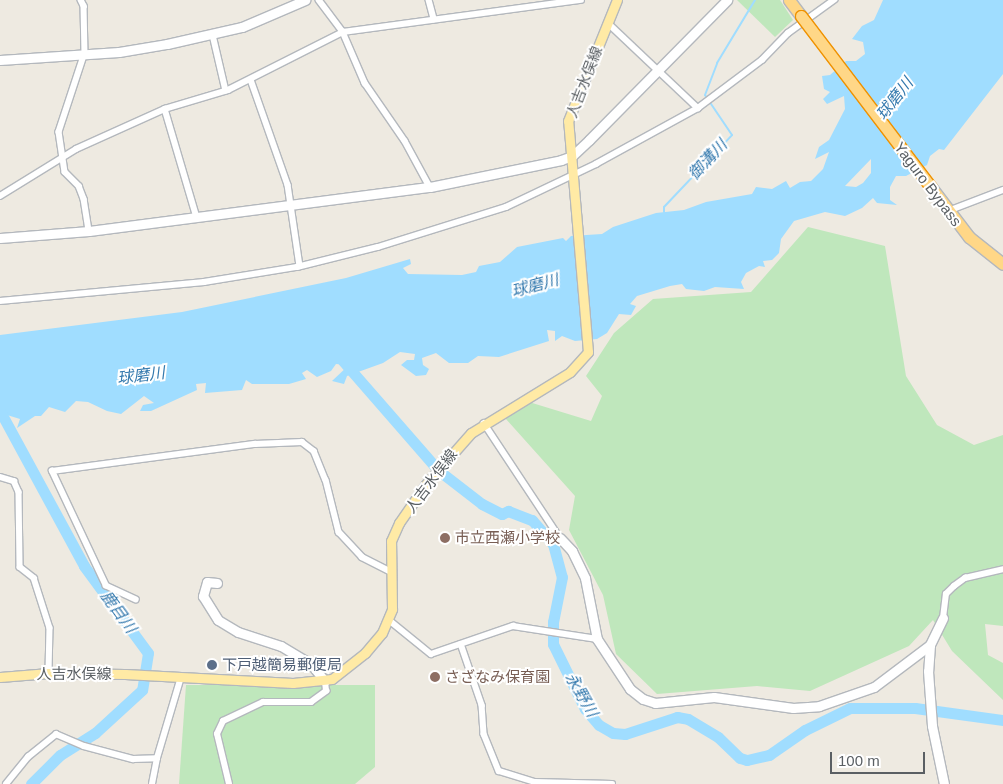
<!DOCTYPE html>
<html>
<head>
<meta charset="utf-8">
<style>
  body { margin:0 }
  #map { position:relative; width:1003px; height:784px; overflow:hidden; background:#eeeae1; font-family:Arial,"Noto Sans JP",sans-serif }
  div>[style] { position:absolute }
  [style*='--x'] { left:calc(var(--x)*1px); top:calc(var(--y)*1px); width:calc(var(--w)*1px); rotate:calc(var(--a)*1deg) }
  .green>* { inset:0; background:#bfe7bc }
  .water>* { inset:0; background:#a0ddff }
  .stream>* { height:2px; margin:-1px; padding:0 1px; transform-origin:1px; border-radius:1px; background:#a0ddff }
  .river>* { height:11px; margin:-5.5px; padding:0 5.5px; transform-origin:5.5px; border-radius:5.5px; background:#a0ddff }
  .roads { filter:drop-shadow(1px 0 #b4b8bd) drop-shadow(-1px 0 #b4b8bd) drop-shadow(0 1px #b4b8bd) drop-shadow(0 -1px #b4b8bd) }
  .street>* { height:5.5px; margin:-2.75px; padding:0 2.75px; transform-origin:2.75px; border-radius:2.75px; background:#fff }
  .secondary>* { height:9px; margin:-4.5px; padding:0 4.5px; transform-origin:4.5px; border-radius:4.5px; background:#fff }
  .primary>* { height:9px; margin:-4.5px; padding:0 4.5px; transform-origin:4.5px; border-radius:4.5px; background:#ffeaa5 }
  .highway>* { height:11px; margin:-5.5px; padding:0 5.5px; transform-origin:5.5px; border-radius:5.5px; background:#ffd787 }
  .bridges { filter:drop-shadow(1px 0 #ef9200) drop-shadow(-1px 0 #ef9200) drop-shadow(0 1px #ef9200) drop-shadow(0 -1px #ef9200) }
  .highway-bridge>* { height:11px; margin:-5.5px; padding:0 5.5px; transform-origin:5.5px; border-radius:5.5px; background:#ffd787 }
  .dots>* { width:14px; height:14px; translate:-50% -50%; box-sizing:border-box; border:2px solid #fff; border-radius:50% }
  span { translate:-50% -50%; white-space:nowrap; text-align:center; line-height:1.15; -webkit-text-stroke:4px #fff; paint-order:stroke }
  .street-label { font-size:15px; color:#5a5f63 }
  .education-label { font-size:15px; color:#785e54 }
  .left { translate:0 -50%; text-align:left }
  .service-label { font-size:15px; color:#4e5e75 }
  .water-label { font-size:16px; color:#357aae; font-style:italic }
  .scale { position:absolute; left:830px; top:752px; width:95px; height:22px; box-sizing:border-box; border:2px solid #5a5f63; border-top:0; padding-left:6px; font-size:15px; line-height:18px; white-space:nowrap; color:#5a5f63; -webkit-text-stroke:4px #fff; paint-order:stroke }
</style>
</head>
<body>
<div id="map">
  <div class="green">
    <i style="clip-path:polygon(737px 0,780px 0,793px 20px,775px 37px)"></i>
    <i style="clip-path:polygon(808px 227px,885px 246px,906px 376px,937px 425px,974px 445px,1003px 435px,1003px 626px,985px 624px,988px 655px,1003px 663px,1003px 700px,952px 651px,933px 620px,909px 646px,810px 691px,757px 686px,657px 694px,616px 654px,603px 595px,569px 530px,575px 496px,505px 418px,529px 402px,591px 421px,602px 396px,586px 376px,614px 333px,653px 299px,751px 292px)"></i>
    <i style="clip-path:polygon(186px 685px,375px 685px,375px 767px,355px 784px,179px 784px)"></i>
  </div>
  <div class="water">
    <i style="clip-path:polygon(evenodd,883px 0,1003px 0,1003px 74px,944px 150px,939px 149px,930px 156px,927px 165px,906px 176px,896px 176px,890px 187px,890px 200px,897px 205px,877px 203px,873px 198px,862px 208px,845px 216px,825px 212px,794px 221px,781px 239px,779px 253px,772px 260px,763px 261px,765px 267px,759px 266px,746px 273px,741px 282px,744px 289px,715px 287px,704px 291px,686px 289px,682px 284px,670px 286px,637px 296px,630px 304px,636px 306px,631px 315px,619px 314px,607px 333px,597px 339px,575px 341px,562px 336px,555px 341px,555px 331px,547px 330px,549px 341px,499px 357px,478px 356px,468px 363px,449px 363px,436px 353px,422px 358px,423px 365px,429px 369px,426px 375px,416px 376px,401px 365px,407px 360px,414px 360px,415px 354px,400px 352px,383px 363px,347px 376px,344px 384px,332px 381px,349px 365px,336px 364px,331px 371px,317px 377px,307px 370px,302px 373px,306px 379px,289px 384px,252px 384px,246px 380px,242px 390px,205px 393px,206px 383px,196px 384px,197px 390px,151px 411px,140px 411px,143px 405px,154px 403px,144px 396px,121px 414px,107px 411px,88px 402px,76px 401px,65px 412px,49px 407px,41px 416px,35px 416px,17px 428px,20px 419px,7px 415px,0 421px,0 335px,182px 312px,346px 278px,410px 259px,411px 264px,403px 268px,408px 274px,462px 275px,476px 272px,479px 266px,500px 262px,517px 247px,563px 238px,566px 241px,571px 236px,602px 234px,613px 227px,656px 213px,684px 210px,706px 202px,752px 194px,756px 187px,772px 189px,786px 181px,790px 188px,800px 182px,811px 181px,823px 169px,829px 152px,815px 159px,819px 147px,829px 140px,845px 109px,844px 96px,827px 104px,823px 99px,830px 92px,824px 89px,822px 76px,830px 75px,846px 61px,856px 61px,865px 54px,863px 42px,852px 39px,862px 26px,874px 20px,883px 0,871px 159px,871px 173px,863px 183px,856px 187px,845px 186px,871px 159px)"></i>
  </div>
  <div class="stream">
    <i style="--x:664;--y:212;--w:5;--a:-90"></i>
    <i style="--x:664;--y:207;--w:99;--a:-46.6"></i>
    <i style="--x:732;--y:135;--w:48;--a:-124"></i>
    <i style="--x:705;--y:95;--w:34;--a:-69"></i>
    <i style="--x:717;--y:63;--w:74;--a:-58.9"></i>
  </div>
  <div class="river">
    <i style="--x:336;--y:353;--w:155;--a:48.9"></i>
    <i style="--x:438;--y:470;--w:56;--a:37.7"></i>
    <i style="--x:482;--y:504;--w:22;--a:27"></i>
    <i style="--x:502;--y:514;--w:7;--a:-27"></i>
    <i style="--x:508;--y:511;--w:26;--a:21"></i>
    <i style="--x:532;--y:520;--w:32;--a:49"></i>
    <i style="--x:553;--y:544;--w:34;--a:75"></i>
    <i style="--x:562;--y:577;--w:46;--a:101.3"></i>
    <i style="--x:553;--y:622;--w:22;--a:90"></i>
    <i style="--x:553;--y:644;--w:72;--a:63.8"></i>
    <i style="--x:585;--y:709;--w:21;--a:49"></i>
    <i style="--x:599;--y:725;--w:16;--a:30"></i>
    <i style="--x:613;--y:733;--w:12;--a:5"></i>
    <i style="--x:625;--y:734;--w:55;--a:-18.1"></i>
    <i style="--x:677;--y:717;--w:11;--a:10"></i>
    <i style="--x:688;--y:719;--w:35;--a:31"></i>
    <i style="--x:718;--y:737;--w:30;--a:44"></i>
    <i style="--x:740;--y:758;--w:7;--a:16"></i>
    <i style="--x:747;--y:760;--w:23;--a:-13"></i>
    <i style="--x:769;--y:755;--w:44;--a:-34.8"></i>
    <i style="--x:805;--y:730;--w:50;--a:-26.1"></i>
    <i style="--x:850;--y:708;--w:65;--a:0"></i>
    <i style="--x:915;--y:708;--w:89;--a:7.8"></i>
    <i style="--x:0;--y:411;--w:176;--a:61.5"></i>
    <i style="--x:84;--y:566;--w:108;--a:53.7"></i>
    <i style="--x:148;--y:653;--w:37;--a:99"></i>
    <i style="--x:142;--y:690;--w:64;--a:137.5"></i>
    <i style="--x:95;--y:733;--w:41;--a:147.8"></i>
    <i style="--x:60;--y:755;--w:41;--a:135"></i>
  </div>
  <div class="roads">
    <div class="street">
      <i style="--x:81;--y:0;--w:7;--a:63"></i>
      <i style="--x:84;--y:6;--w:47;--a:88.8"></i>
      <i style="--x:85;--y:53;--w:83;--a:108.2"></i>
      <i style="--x:59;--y:132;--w:40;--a:81.5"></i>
      <i style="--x:65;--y:172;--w:20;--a:45"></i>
      <i style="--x:79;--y:186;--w:14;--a:69"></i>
      <i style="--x:84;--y:199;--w:32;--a:81"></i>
      <i style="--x:319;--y:0;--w:40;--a:53"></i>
      <i style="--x:343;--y:32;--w:56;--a:66.7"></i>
      <i style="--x:365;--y:83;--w:70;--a:55.4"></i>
      <i style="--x:405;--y:141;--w:52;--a:61.5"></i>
      <i style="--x:429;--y:0;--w:20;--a:75"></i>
      <i style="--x:608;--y:23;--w:124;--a:43.4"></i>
      <i style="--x:213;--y:35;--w:57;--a:76.9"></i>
      <i style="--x:251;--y:80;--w:111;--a:70.6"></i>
      <i style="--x:288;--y:185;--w:82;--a:81.6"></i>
      <i style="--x:165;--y:109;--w:114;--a:73.6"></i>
      <i style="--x:0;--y:196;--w:89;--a:-31.7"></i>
      <i style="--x:76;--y:149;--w:98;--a:-24.2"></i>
      <i style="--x:165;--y:109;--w:66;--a:-16.8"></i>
      <i style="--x:228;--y:90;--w:129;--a:-26.8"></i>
      <i style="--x:343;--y:32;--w:240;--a:-7.7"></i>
      <i style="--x:948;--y:211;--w:59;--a:-20.9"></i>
      <i style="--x:0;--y:301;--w:205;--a:-5.3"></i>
      <i style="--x:204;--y:282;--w:94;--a:-9.2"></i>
      <i style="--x:297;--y:267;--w:83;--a:-13.9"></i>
      <i style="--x:378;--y:247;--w:134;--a:-17.4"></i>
      <i style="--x:506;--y:207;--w:100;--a:-25.5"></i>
      <i style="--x:596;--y:164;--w:116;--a:-28.8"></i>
      <i style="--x:698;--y:108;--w:80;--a:-36.9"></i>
      <i style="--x:762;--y:60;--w:37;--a:-46"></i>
      <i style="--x:788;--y:33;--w:57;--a:-35.7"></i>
      <i style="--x:484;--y:423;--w:138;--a:56.5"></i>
      <i style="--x:0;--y:477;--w:15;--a:16"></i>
      <i style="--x:14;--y:481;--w:12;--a:66"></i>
      <i style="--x:19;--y:492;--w:75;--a:89.2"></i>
      <i style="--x:20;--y:567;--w:18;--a:38"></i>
      <i style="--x:34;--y:578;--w:52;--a:72.3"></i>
      <i style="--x:50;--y:628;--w:45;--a:91.3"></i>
      <i style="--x:136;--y:600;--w:33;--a:-155"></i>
      <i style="--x:106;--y:586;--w:127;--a:-115.2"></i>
      <i style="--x:52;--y:471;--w:205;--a:-7.6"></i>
      <i style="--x:255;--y:444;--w:47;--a:-2.4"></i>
      <i style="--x:302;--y:442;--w:15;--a:37"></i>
      <i style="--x:314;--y:451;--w:31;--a:68"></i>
      <i style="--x:326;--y:480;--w:54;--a:76"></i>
      <i style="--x:339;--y:532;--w:34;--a:47"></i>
      <i style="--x:362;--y:557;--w:31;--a:27"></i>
      <i style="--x:943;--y:618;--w:24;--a:-83"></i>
      <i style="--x:946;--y:594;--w:11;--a:-45"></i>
      <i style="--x:954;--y:586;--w:14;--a:-36"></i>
      <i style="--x:965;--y:578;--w:39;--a:-13"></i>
      <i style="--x:389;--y:620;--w:54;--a:39"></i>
      <i style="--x:431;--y:654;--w:87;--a:-18.9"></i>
      <i style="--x:513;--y:626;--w:85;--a:8.8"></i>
      <i style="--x:461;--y:644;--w:65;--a:71"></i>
      <i style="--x:482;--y:705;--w:29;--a:86"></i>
      <i style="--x:484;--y:734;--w:40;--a:68"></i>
      <i style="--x:499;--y:771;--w:38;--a:17"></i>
      <i style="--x:535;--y:782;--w:77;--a:1.5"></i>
      <i style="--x:6;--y:784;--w:35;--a:-51"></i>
      <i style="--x:28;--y:757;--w:36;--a:-39"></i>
      <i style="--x:56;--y:734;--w:30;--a:23"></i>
      <i style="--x:84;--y:746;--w:51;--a:14.9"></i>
      <i style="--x:133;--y:759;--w:24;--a:-2"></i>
      <i style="--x:157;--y:758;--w:84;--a:-73.5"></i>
      <i style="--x:152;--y:784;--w:26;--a:-79"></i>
      <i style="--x:229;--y:784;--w:51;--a:-103.5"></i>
      <i style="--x:217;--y:734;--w:14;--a:-65"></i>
      <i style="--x:223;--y:721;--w:44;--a:-25.4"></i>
      <i style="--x:263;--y:702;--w:48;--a:0"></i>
      <i style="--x:311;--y:702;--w:19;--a:-36"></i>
      <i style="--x:326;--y:691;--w:10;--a:-96"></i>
    </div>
    <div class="secondary">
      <i style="--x:0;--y:60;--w:119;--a:-3.8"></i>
      <i style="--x:119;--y:52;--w:49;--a:-9.5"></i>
      <i style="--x:167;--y:44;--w:77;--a:-12.8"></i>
      <i style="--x:242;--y:27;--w:69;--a:-23.2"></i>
      <i style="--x:0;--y:238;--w:89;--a:-4.5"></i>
      <i style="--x:89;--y:231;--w:344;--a:-7.4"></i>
      <i style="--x:430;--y:187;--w:134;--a:-11.6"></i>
      <i style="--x:561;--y:160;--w:12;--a:-20"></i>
      <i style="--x:572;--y:156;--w:23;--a:-43"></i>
      <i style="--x:589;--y:140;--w:197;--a:-45.4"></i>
      <i style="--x:560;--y:538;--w:18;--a:47"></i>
      <i style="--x:572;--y:551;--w:30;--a:64"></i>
      <i style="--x:585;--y:578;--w:62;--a:78.9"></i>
      <i style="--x:597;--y:639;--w:60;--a:56.6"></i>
      <i style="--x:630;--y:689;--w:16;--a:38"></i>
      <i style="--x:643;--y:699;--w:13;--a:18"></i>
      <i style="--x:655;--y:703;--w:59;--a:-5.8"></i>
      <i style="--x:714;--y:697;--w:80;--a:7.9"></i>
      <i style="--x:793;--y:708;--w:26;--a:-4"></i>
      <i style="--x:819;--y:706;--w:58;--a:-19.1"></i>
      <i style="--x:874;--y:687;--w:70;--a:-36.9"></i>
      <i style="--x:217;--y:583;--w:10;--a:-174"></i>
      <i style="--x:207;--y:582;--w:15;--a:106"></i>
      <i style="--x:203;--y:596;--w:28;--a:58"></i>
      <i style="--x:218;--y:620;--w:23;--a:31"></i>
      <i style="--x:238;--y:632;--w:45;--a:18"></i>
      <i style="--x:281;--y:646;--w:35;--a:31"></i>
      <i style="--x:311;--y:664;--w:22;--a:51"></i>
      <i style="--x:943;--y:618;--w:30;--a:116"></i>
      <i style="--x:930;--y:645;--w:26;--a:94"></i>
      <i style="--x:928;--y:671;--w:55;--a:85.8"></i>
      <i style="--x:932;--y:726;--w:59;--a:78.3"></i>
    </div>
    <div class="primary">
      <i style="--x:0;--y:677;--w:49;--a:-4.7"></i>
      <i style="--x:49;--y:673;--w:76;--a:0.8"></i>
      <i style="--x:125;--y:674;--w:168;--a:3.1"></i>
      <i style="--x:293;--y:683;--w:39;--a:-6"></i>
      <i style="--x:332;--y:679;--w:42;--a:-38.2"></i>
      <i style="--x:365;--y:653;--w:26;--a:-50"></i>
      <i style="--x:382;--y:633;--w:26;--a:-67"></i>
      <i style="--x:392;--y:609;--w:68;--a:-90.8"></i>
      <i style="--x:391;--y:541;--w:20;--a:-66"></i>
      <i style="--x:399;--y:523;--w:47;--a:-55.3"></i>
      <i style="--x:426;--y:484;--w:68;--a:-48.6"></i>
      <i style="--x:471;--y:433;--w:116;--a:-31.6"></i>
      <i style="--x:570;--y:372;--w:27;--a:-48"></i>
      <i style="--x:588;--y:352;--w:232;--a:-94.9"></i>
      <i style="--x:568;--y:121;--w:131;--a:-68"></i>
    </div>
    <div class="highway">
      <i style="--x:789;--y:0;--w:20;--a:53"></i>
      <i style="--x:931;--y:187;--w:63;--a:52.8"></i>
      <i style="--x:969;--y:237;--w:43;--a:38.5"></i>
    </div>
  </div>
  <div class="bridges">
    <div class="highway-bridge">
      <i style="--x:801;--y:16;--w:215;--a:52.8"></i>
    </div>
  </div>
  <div class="dots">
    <i style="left:445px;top:538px;background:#8d6e63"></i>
    <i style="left:212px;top:665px;background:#5c6f8a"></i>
    <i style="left:435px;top:677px;background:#8d6e63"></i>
  </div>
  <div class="street-label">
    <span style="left:584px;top:82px;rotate:-69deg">人吉水俣線</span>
    <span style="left:928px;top:184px;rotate:53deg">Yaguro Bypass</span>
    <span style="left:431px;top:481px;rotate:-53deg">人吉水俣線</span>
    <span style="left:74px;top:674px">人吉水俣線</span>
  </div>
  <div class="education-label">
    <span class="left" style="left:455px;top:538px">市立西瀬小学校</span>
    <span class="left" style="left:445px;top:677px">さざなみ保育園</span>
  </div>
  <div class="service-label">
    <span class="left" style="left:222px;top:665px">下戸越簡易郵便局</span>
  </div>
  <div class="water-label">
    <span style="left:895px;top:99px;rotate:-52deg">球磨川</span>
    <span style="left:708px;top:160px;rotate:-47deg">御溝川</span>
    <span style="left:535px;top:286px;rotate:-15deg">球磨川</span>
    <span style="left:141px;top:376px;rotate:-7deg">球磨川</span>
    <span style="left:118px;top:612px;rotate:54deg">鹿目川</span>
    <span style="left:581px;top:695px;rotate:60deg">永野川</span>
  </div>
  <div class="scale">100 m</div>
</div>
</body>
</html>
